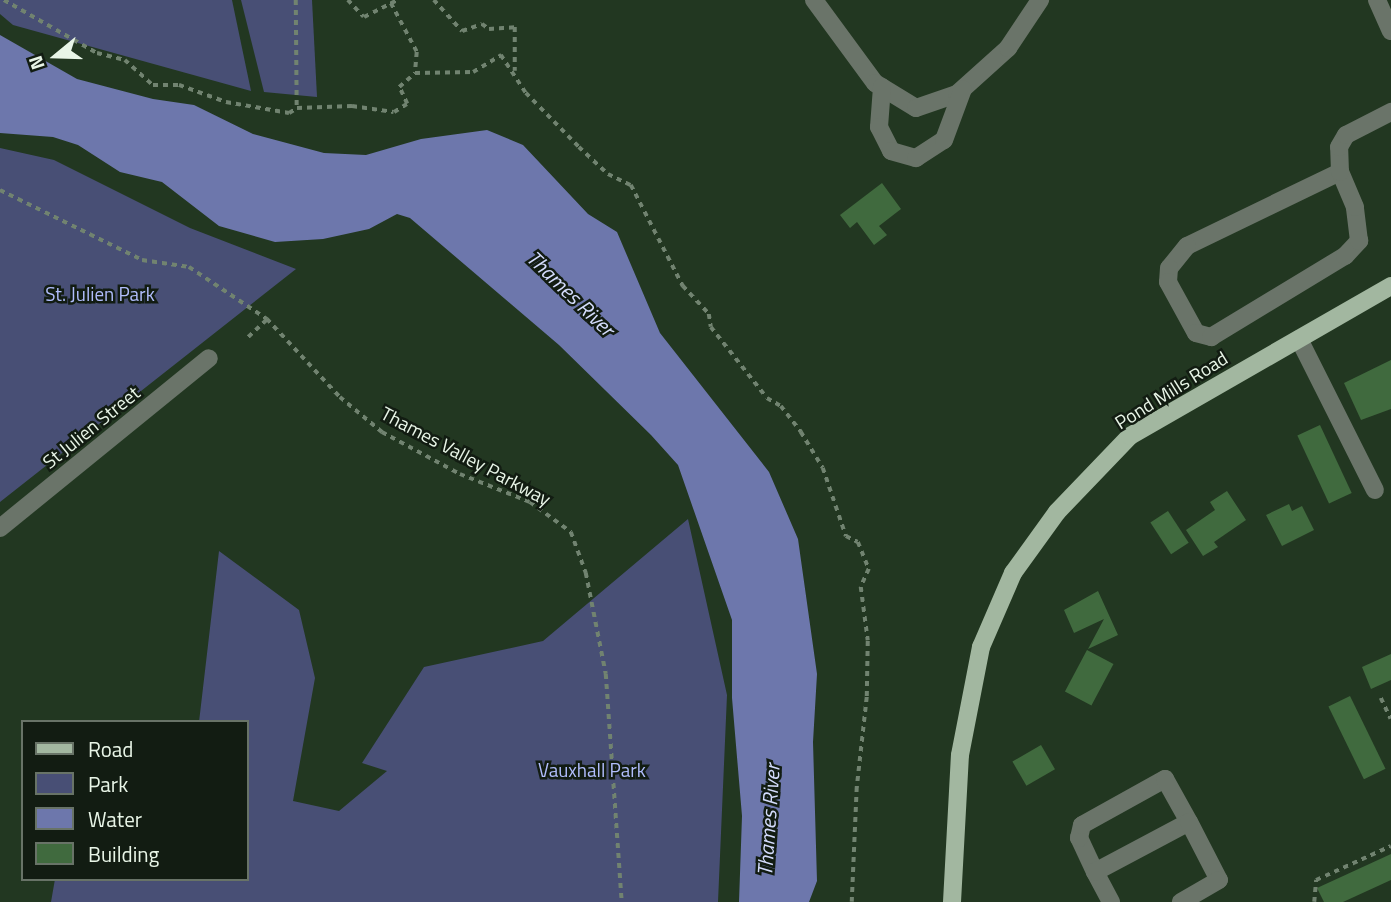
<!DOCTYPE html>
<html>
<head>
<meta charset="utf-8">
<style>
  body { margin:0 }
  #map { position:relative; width:1391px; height:902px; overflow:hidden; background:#223721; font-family:"Titillium Web",sans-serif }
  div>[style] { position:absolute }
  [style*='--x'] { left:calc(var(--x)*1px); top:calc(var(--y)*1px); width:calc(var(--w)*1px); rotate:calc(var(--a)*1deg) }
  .green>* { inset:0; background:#484f75 }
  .water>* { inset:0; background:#6d77ac }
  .building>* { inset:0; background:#406a3e; transform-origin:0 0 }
  .path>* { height:3.5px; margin-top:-1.75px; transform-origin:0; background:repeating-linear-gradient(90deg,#718370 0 5px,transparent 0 10px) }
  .minor>* { height:18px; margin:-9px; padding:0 9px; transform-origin:9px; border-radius:9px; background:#6a7469 }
  .major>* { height:18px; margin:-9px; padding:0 9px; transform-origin:9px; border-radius:9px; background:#a2b7a0 }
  span { translate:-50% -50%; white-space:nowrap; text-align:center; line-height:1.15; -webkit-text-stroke:5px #121c12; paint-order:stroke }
  .park-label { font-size:19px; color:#b1bdfc }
  .street-label { font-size:19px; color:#e8f5e7 }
  .water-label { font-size:21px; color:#d4dcfc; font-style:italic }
  .legend { position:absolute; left:21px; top:720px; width:228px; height:161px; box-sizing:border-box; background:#121c12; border:2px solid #687367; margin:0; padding:9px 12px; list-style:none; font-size:21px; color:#e8f5e7 }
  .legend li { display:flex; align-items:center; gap:14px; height:35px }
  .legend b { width:35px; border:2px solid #687367 }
  .north { position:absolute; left:21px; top:21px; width:70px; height:70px; -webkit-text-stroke:5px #121c12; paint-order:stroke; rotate:251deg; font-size:19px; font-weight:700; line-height:28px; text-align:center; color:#e8f5e7 }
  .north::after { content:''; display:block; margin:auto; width:24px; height:32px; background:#e8f5e7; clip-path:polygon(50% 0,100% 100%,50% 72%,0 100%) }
</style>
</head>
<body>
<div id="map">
  <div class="green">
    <i style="clip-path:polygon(0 0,232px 0,251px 91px,13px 25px,0 14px)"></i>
    <i style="clip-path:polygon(241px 0,312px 0,317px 97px,264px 92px)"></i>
    <i style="clip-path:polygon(0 148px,54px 160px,190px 228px,296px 269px,0 502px)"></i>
    <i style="clip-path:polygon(688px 519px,727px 695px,718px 902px,51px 902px,55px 879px,247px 879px,247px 722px,199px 722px,219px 551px,299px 610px,315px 678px,293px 801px,339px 811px,387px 771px,362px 763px,424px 667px,543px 641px)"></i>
  </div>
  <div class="water">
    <i style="clip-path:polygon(0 35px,77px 79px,153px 99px,194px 105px,253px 134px,324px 153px,366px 155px,421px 139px,487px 130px,523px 145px,588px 214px,617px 232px,660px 333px,769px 472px,798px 539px,817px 674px,813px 742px,817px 881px,809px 902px,739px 902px,742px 816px,732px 698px,732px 620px,678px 465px,651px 435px,559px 345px,410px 218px,397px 214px,369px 229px,323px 239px,275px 242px,219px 226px,162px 182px,120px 172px,78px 145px,53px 137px,0 133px)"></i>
  </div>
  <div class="building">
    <i style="clip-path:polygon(882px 183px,901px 209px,879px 226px,887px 235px,874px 245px,857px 222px,850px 228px,840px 215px)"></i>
    <i style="clip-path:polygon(1391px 360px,1391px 409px,1361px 420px,1344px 383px)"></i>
    <i style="left:1320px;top:425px;width:75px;height:25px;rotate:65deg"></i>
    <i style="clip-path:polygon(1227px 491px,1246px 520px,1214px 542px,1218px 547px,1203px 556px,1186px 530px,1215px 510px,1210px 502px)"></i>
    <i style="clip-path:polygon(1289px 504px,1292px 511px,1302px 506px,1314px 530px,1282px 546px,1266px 515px)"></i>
    <i style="left:1168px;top:511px;width:38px;height:21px;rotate:57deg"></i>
    <i style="clip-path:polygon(1098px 591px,1118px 635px,1088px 649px,1104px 619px,1074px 633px,1064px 610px)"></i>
    <i style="left:1087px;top:650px;width:30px;height:47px;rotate:28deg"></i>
    <i style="clip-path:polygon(1391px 654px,1391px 680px,1371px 689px,1362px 667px)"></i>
    <i style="left:1350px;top:696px;width:81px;height:24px;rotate:64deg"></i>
    <i style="left:1041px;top:745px;width:28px;height:33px;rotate:60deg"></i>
    <i style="clip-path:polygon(1391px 854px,1391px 880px,1343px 902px,1324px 902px,1317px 888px)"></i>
  </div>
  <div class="path">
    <i style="--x:4;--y:0;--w:107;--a:29.7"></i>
    <i style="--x:97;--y:53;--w:29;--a:14"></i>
    <i style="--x:125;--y:60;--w:38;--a:42"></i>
    <i style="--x:153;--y:85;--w:26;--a:0"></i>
    <i style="--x:179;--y:85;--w:50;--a:19.9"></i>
    <i style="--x:226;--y:102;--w:64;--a:9.9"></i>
    <i style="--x:289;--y:113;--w:9;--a:-32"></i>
    <i style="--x:297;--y:108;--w:55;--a:-2.1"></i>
    <i style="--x:352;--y:106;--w:42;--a:8.1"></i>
    <i style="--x:394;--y:112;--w:15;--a:-32"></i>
    <i style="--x:407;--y:104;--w:19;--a:-115"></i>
    <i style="--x:399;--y:87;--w:21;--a:-41"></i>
    <i style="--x:415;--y:73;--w:58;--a:-1"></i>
    <i style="--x:473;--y:72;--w:33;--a:-31"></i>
    <i style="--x:501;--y:55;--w:45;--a:56.7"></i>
    <i style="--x:526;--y:93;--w:76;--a:45.5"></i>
    <i style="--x:579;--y:147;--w:40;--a:43"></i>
    <i style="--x:608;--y:174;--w:25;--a:26"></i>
    <i style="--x:631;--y:185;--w:114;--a:62.8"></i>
    <i style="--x:683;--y:286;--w:38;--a:47"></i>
    <i style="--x:709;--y:314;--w:13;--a:81"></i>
    <i style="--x:711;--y:327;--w:90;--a:51.7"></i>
    <i style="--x:767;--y:398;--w:16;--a:30"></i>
    <i style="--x:781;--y:406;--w:33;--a:52"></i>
    <i style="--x:801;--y:432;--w:42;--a:58.6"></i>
    <i style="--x:823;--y:468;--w:72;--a:71.3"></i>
    <i style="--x:846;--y:536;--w:13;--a:27"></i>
    <i style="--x:858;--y:542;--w:29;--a:68"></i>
    <i style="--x:869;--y:569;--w:20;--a:114"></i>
    <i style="--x:861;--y:587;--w:54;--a:82.6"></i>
    <i style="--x:868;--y:641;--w:56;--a:91"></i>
    <i style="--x:867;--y:697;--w:91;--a:96.3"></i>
    <i style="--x:857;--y:787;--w:115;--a:92.5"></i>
    <i style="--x:296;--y:0;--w:108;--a:89.5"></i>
    <i style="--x:348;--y:0;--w:23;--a:47"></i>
    <i style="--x:364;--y:17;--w:38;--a:-27"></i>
    <i style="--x:434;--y:0;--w:42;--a:47.9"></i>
    <i style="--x:462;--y:31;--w:21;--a:-19"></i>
    <i style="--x:482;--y:24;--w:9;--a:36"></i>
    <i style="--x:489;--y:29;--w:26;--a:-4"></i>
    <i style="--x:515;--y:27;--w:44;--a:90"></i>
    <i style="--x:391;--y:3;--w:55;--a:62"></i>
    <i style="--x:417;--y:52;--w:21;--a:95"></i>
    <i style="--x:0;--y:190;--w:158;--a:26.2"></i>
    <i style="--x:142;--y:260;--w:48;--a:8.5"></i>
    <i style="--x:189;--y:267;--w:94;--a:33.7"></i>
    <i style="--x:267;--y:319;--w:107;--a:46.9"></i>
    <i style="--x:340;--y:397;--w:55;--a:39.8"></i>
    <i style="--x:382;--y:432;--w:89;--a:28.3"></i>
    <i style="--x:460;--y:474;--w:75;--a:21.8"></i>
    <i style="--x:530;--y:502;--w:51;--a:36.2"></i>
    <i style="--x:571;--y:532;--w:44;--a:69.9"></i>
    <i style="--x:586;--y:573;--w:103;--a:78.8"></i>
    <i style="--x:606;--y:674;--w:229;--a:86"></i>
    <i style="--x:248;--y:337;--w:26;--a:-43"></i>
    <i style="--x:1381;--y:698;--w:23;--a:65"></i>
    <i style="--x:1314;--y:902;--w:22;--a:-85"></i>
    <i style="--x:1316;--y:880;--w:82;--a:-24.4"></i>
  </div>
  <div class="minor">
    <i style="--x:814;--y:0;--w:103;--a:53.7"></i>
    <i style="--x:875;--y:83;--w:48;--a:31.4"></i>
    <i style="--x:916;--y:108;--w:43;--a:-18.9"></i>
    <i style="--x:957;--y:94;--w:69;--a:-42"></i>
    <i style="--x:1008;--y:48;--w:58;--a:-56.3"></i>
    <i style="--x:1377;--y:0;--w:34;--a:66"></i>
    <i style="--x:882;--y:87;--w:40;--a:94.3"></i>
    <i style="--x:879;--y:127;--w:27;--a:63"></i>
    <i style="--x:891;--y:151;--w:26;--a:16"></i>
    <i style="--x:916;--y:158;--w:33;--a:-33"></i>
    <i style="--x:944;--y:140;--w:54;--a:-69.6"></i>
    <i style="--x:1340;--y:172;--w:170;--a:154.2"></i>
    <i style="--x:1187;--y:246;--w:28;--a:129"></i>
    <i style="--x:1169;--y:268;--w:14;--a:94"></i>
    <i style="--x:1168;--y:282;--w:58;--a:61.2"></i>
    <i style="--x:1196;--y:333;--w:16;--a:15"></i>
    <i style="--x:1211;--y:337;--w:157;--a:-31.2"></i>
    <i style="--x:1345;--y:256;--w:21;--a:-47"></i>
    <i style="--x:1359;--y:241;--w:34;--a:-97"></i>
    <i style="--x:1355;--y:207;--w:38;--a:-113"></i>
    <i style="--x:1340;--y:172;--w:25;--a:-92"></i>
    <i style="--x:1339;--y:147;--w:14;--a:-60"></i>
    <i style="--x:1346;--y:135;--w:51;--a:-27.1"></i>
    <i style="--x:1299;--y:339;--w:169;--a:63.3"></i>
    <i style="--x:0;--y:528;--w:269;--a:-39.1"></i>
    <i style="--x:1095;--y:872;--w:38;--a:-115"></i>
    <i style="--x:1079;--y:838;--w:13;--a:-77"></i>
    <i style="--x:1082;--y:825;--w:95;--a:-29"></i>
    <i style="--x:1165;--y:779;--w:49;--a:60.8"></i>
    <i style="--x:1111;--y:902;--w:34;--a:-118"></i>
    <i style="--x:1095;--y:872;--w:106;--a:-28"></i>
    <i style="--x:1189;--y:822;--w:65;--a:62.7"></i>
    <i style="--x:1219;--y:880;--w:44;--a:149.9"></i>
  </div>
  <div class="major">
    <i style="--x:952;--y:902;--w:147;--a:-86.9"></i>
    <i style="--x:960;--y:755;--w:110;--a:-79"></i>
    <i style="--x:981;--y:647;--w:81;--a:-66.6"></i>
    <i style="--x:1013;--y:573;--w:75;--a:-54.2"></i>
    <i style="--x:1057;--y:512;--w:105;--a:-46.2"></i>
    <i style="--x:1130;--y:436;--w:301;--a:-29.9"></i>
  </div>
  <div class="park-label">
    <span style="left:100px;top:294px">St. Julien Park</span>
    <span style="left:592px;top:770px">Vauxhall Park</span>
  </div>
  <div class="street-label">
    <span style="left:1171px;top:390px;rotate:-32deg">Pond Mills Road</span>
    <span style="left:91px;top:427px;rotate:-39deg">St Julien Street</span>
    <span style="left:466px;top:456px;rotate:28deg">Thames Valley Parkway</span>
  </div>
  <div class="water-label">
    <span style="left:571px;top:293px;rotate:44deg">Thames River</span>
    <span style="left:768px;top:820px;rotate:-86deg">Thames River</span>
  </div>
  <ul class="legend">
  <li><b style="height:9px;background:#a2b7a0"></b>Road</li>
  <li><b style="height:19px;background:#484f75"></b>Park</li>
  <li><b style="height:19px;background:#6d77ac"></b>Water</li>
  <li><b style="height:19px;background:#406a3e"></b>Building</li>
  </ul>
  <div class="north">N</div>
</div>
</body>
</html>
